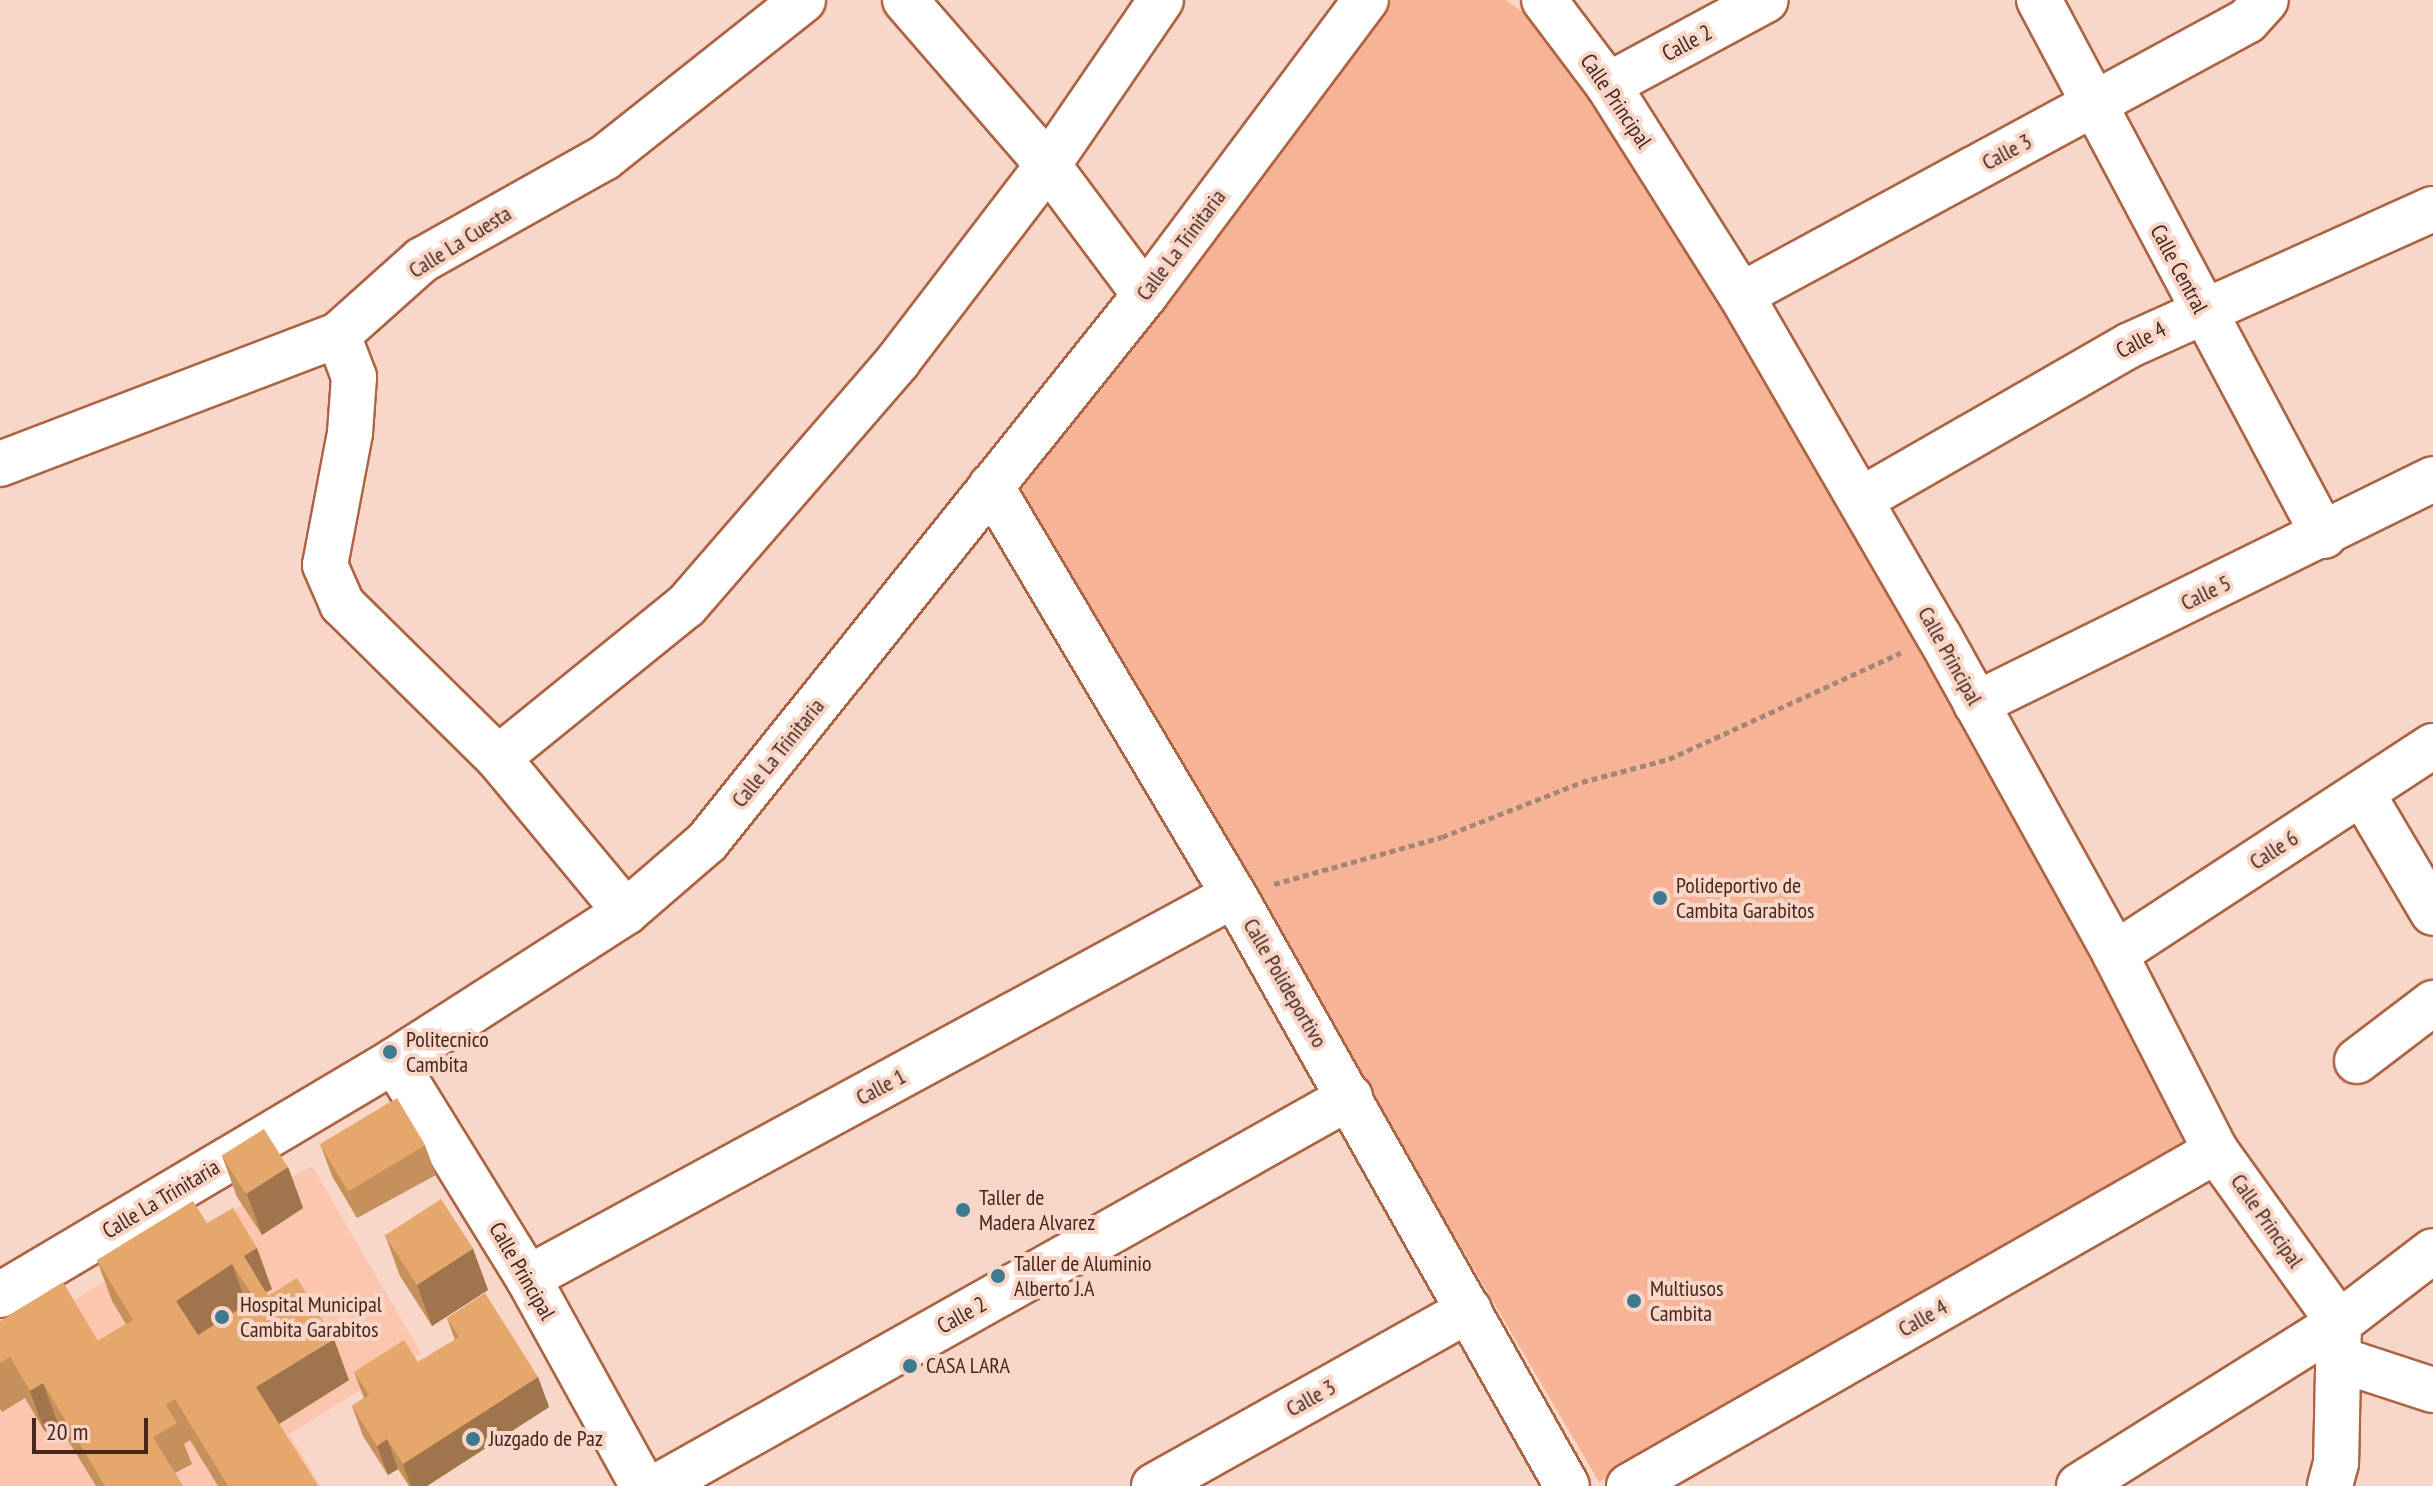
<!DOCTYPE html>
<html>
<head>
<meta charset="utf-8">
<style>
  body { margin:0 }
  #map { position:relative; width:2433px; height:1486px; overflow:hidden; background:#f8d6c8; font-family:"PT Sans Narrow",sans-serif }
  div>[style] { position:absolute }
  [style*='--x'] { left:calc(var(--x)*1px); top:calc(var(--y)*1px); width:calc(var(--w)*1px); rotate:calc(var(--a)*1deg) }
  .built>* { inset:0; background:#fbc5ae }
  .green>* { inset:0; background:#f7b395 }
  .path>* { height:5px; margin-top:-2.5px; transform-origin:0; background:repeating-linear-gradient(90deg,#a58577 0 6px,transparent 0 10px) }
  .roads { filter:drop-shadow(2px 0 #ad6443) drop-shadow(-2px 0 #ad6443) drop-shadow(0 2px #ad6443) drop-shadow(0 -2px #ad6443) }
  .street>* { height:44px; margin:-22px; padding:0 22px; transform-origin:22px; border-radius:22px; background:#fff }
  .secondary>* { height:44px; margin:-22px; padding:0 22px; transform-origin:22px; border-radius:22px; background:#fff }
  .wall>* { inset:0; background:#c5905c }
  .shaded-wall>* { inset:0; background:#a0754b; transform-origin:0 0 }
  .building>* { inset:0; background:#e5a76b; transform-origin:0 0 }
  .dots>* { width:22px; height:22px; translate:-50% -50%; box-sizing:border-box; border:4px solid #f8d6c8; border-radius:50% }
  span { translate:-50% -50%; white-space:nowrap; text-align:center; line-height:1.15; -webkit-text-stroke:8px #f8d6c8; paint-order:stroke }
  .street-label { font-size:22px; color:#462719 }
  .poi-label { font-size:22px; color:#462719 }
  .left { translate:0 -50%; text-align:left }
  .scale { position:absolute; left:32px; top:1418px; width:116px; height:36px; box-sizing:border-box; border:4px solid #462719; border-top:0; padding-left:10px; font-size:24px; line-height:28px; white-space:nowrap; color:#462719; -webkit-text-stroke:6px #f8d6c8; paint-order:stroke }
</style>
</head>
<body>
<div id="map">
  <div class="built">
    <i style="clip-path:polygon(312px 1166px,421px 1353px,289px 1434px,321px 1486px,0 1486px,0 1341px)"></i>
  </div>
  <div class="green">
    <i style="clip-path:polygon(1391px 0,1506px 0,1545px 28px,1591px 88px,1857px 522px,2195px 1140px,1599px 1482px,1019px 493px)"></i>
  </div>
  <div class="path">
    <i style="--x:1274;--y:884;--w:174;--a:-15.6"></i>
    <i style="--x:1442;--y:837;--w:150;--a:-21.4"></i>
    <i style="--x:1582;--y:782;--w:90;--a:-14.8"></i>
    <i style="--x:1669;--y:759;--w:255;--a:-24.6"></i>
  </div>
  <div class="roads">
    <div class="street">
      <i style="--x:905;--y:0;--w:218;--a:49.1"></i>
      <i style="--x:1048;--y:165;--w:162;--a:53.3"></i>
      <i style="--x:1544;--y:0;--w:106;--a:53"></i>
      <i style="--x:1608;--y:85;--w:249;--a:57.7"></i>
      <i style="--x:1741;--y:295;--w:394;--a:59.9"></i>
      <i style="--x:1939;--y:636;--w:363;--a:61"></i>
      <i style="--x:2115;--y:954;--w:221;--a:62.9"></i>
      <i style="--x:2216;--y:1151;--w:211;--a:54.4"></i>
      <i style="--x:2339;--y:1323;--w:140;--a:91.2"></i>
      <i style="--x:2336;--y:1463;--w:24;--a:105"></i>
      <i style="--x:2039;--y:0;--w:607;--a:62"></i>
      <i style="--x:1608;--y:85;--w:179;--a:-28.3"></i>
      <i style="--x:1741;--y:295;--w:575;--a:-28.44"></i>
      <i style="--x:2247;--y:21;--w:28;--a:-48"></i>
      <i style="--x:338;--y:335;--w:45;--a:69.1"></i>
      <i style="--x:354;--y:377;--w:56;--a:94.1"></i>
      <i style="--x:350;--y:433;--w:134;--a:100.7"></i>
      <i style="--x:325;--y:565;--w:43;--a:66.4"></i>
      <i style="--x:342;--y:604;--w:219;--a:44.6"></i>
      <i style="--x:498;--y:758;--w:200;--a:50.3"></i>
      <i style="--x:0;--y:464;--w:362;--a:-20.9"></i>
      <i style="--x:338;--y:335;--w:113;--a:-41.8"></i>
      <i style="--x:422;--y:260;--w:209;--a:-29.3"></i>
      <i style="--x:604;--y:158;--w:254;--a:-38.4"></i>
      <i style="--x:991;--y:486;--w:476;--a:59.3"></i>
      <i style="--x:1234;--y:895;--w:678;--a:60.6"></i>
      <i style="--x:1862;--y:499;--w:309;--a:-29.9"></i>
      <i style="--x:2130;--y:345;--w:332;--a:-24.2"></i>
      <i style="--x:1976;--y:704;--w:509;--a:-26.21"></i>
      <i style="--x:498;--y:758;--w:242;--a:-39"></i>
      <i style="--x:686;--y:606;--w:324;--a:-49.1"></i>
      <i style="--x:898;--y:361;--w:247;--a:-52.6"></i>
      <i style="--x:1048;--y:165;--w:200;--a:-55.6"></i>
      <i style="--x:2362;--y:793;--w:139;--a:59.4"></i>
      <i style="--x:2115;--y:954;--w:380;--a:-33.2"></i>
      <i style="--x:394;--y:1061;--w:255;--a:58.3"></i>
      <i style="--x:528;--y:1278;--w:238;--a:61.1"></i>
      <i style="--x:2357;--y:1061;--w:96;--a:-37.3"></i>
      <i style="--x:528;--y:1278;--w:803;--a:-28.48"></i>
      <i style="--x:2338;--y:1359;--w:100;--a:18.1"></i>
      <i style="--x:658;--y:1486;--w:794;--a:-29.34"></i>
      <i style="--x:1154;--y:1486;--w:361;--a:-29.2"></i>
      <i style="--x:1629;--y:1486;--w:676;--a:-29.71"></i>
      <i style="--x:2079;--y:1486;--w:307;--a:-32.1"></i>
      <i style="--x:2339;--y:1323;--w:118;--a:-37.5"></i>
    </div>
    <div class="secondary">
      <i style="--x:0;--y:1295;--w:458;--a:-30.7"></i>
      <i style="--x:394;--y:1061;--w:276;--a:-32.7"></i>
      <i style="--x:626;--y:912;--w:107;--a:-40.8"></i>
      <i style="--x:707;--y:842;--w:701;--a:-51.31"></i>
      <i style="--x:1145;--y:295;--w:369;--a:-53.2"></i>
    </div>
  </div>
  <div class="wall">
    <i style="clip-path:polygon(425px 1145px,436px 1175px,357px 1218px,332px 1176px,321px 1146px)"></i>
    <i style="clip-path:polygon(222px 1156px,288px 1167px,303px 1208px,262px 1235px,237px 1197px)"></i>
    <i style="clip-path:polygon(207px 1223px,272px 1289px,266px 1293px,349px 1380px,279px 1424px,318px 1486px,218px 1486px,190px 1440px,184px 1444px,192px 1464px,175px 1473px,183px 1486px,96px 1486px,58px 1424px,45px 1432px,25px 1398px,2px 1412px,0 1409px,0 1321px,98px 1341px,126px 1324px,112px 1301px,97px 1260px)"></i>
    <i style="clip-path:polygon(385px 1235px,473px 1249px,488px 1290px,432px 1326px,400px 1276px)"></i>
    <i style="clip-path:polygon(447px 1318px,538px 1377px,549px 1407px,427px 1486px,409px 1486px,398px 1469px,388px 1475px,363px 1436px,352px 1406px,364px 1398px,354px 1372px,418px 1362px,455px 1340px)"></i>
  </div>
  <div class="shaded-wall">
    <i style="clip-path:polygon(288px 1167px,303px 1208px,262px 1235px,247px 1194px)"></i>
    <i style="left:257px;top:1248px;width:44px;height:15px;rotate:70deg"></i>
    <i style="clip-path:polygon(473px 1249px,488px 1290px,432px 1326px,417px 1285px)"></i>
    <i style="clip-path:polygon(232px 1264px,247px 1305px,190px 1342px,176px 1301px)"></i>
    <i style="clip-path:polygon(334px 1339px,349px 1380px,271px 1429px,256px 1387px)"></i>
    <i style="clip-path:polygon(538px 1377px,549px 1407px,427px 1486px,411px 1486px,403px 1464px)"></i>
    <i style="left:43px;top:1383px;width:44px;height:15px;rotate:70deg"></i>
    <i style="clip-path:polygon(387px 1439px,398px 1469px,388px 1475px,377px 1446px)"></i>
  </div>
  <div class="building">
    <i style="left:397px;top:1098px;width:55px;height:90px;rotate:59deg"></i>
    <i style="left:264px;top:1129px;width:45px;height:50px;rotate:58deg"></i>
    <i style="left:441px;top:1199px;width:59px;height:67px;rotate:57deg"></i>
    <i style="clip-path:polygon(evenodd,193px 1201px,207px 1223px,233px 1208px,257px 1248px,244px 1256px,268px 1296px,297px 1278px,334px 1339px,256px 1387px,318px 1486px,228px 1486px,175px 1399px,166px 1405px,177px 1423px,153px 1437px,183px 1486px,105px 1486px,43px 1383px,30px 1391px,10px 1357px,0 1363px,0 1321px,63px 1282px,98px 1341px,133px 1320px,97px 1260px,193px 1201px,232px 1264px,255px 1299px,198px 1335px,176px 1301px,232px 1264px)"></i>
    <i style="clip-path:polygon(485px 1293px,538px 1377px,403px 1464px,387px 1439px,377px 1446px,352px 1406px,369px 1395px,354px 1372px,404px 1340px,418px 1362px,459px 1337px,447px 1318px)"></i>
  </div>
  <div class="dots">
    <i style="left:1660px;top:898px;background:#3d7a90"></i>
    <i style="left:390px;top:1052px;background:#3d7a90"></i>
    <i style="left:963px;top:1210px;background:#3d7a90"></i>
    <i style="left:998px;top:1276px;background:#3d7a90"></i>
    <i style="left:1634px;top:1301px;background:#3d7a90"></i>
    <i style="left:222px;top:1317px;background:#3d7a90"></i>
    <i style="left:910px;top:1366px;background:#3d7a90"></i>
    <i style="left:473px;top:1439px;background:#3d7a90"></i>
  </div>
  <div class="street-label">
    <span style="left:1687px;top:43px;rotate:-28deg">Calle 2</span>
    <span style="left:1616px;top:101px;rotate:56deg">Calle Principal</span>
    <span style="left:2007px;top:152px;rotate:-28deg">Calle 3</span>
    <span style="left:460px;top:242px;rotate:-32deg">Calle La Cuesta</span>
    <span style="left:1181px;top:245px;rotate:-53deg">Calle La Trinitaria</span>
    <span style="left:2179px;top:269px;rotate:62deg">Calle Central</span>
    <span style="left:2141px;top:340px;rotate:-28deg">Calle 4</span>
    <span style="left:2206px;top:593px;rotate:-26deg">Calle 5</span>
    <span style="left:1950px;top:656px;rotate:61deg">Calle Principal</span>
    <span style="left:778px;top:753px;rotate:-51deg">Calle La Trinitaria</span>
    <span style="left:2274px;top:850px;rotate:-33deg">Calle 6</span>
    <span style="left:1285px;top:983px;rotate:60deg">Calle Polideportivo</span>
    <span style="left:881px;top:1087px;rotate:-28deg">Calle 1</span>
    <span style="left:161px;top:1199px;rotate:-31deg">Calle La Trinitaria</span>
    <span style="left:2267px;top:1221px;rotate:55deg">Calle Principal</span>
    <span style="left:522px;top:1271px;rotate:60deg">Calle Principal</span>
    <span style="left:962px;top:1315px;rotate:-29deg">Calle 2</span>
    <span style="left:1923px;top:1318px;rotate:-30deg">Calle 4</span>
    <span style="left:1311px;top:1398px;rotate:-29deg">Calle 3</span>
  </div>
  <div class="poi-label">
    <span class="left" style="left:1676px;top:898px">Polideportivo de<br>Cambita Garabitos</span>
    <span class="left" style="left:406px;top:1052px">Politecnico<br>Cambita</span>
    <span class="left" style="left:979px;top:1210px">Taller de<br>Madera Alvarez</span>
    <span class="left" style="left:1014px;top:1276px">Taller de Aluminio<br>Alberto J.A</span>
    <span class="left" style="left:1650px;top:1301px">Multiusos<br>Cambita</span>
    <span class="left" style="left:240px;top:1317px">Hospital Municipal<br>Cambita Garabitos</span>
    <span class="left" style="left:926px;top:1366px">CASA LARA</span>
    <span class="left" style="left:489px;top:1439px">Juzgado de Paz</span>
  </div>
  <div class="scale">20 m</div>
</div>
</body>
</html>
